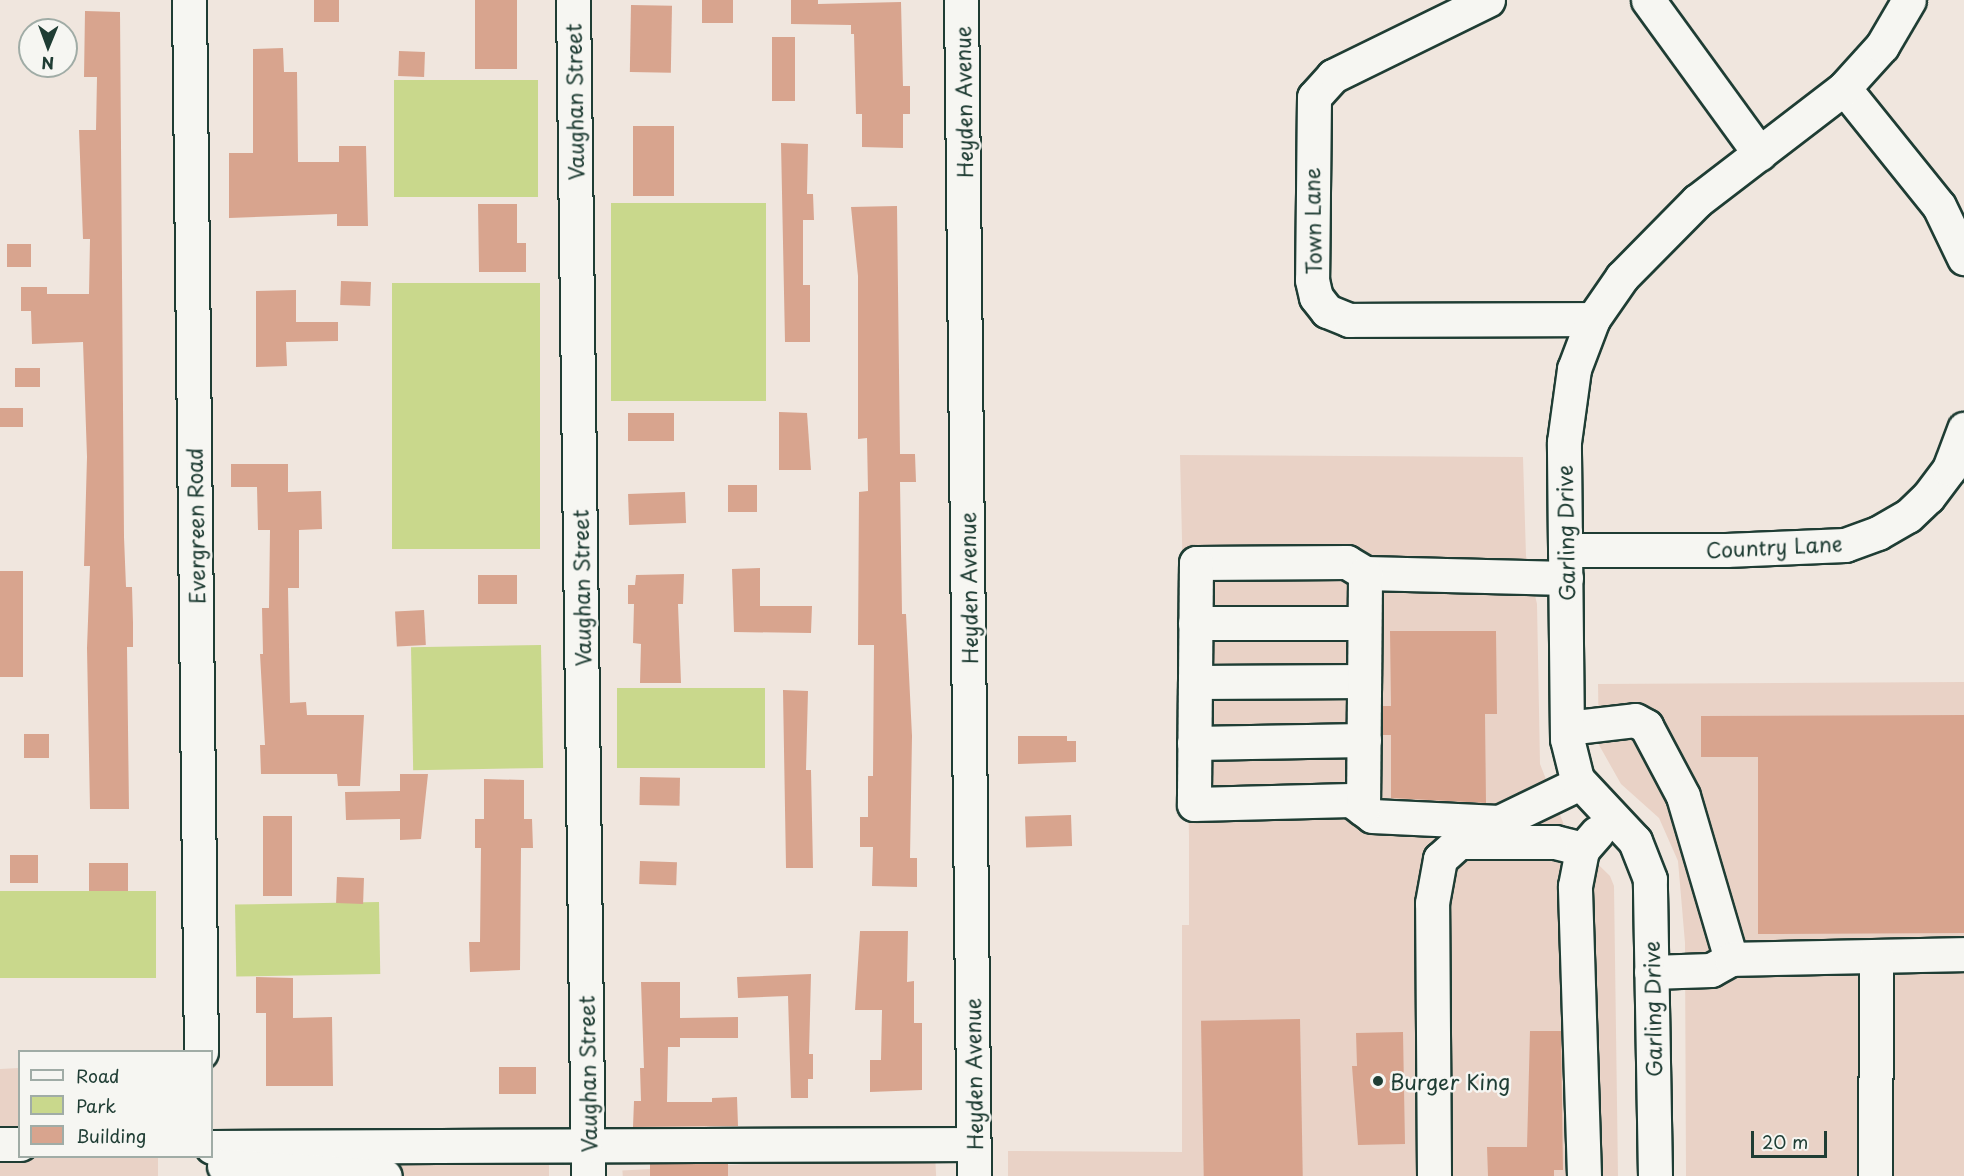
<!DOCTYPE html>
<html>
<head>
<meta charset="utf-8">
<style>
  body { margin:0 }
  #map { position:relative; width:1964px; height:1176px; overflow:hidden; background:#f0e6de; font-family:"Playpen Sans",sans-serif }
  div>[style] { position:absolute }
  [style*='--x'] { left:calc(var(--x)*1px); top:calc(var(--y)*1px); width:calc(var(--w)*1px); rotate:calc(var(--a)*1deg) }
  .built>* { inset:0; background:#e9d2c6; transform-origin:0 0 }
  .green>* { inset:0; background:#c9d88c; transform-origin:0 0 }
  .building>* { inset:0; background:#d8a48e; transform-origin:0 0 }
  .roads { filter:drop-shadow(2px 0 #1f3d34) drop-shadow(-2px 0 #1f3d34) drop-shadow(0 2px #1f3d34) drop-shadow(0 -2px #1f3d34) }
  .minor>* { height:33px; margin:-16.5px; padding:0 16.5px; transform-origin:16.5px; border-radius:16.5px; background:#f6f6f2 }
  .dots>* { width:16px; height:16px; translate:-50% -50%; box-sizing:border-box; border:3px solid #f6f6f2; border-radius:50% }
  span { translate:-50% -50%; white-space:nowrap; text-align:center; line-height:1.15; -webkit-text-stroke:5px #f6f6f2; paint-order:stroke }
  .street-label { font-size:21px; color:#1f3d34 }
  .poi-label { font-size:21px; color:#1f3d34 }
  .left { translate:0 -50%; text-align:left }
  .legend { position:absolute; left:18px; top:1050px; width:195px; height:108px; box-sizing:border-box; background:#f6f6f2; border:2px solid #a0aca6; margin:0; padding:8px 10px; list-style:none; font-size:18px; color:#1f3d34 }
  .legend li { display:flex; align-items:center; gap:12px; height:30px }
  .legend b { width:30px; border:2px solid #a0aca6 }
  .north { position:absolute; left:18px; top:18px; width:60px; height:60px; box-sizing:border-box; background:#f6f6f2; border:2px solid #a0aca6; border-radius:50%; rotate:181deg; font-size:16px; font-weight:700; line-height:24px; text-align:center; color:#1f3d34 }
  .north::after { content:''; display:block; margin:auto; width:21px; height:27px; background:#1f3d34; clip-path:polygon(50% 0,100% 100%,50% 72%,0 100%) }
  .scale { position:absolute; left:1751px; top:1131px; width:76px; height:27px; box-sizing:border-box; border:3px solid #1f3d34; border-top:0; padding-left:8px; font-size:18px; line-height:21px; white-space:nowrap; color:#1f3d34; -webkit-text-stroke:4px #f6f6f2; paint-order:stroke }
</style>
</head>
<body>
<div id="map">
  <div class="built">
    <i style="clip-path:polygon(1180px 455px,1523px 457px,1526px 556px,1537px 604px,1540px 764px,1568px 835px,1610px 876px,1614px 886px,1618px 1176px,1008px 1176px,1008px 1151px,1182px 1152px,1182px 925px,1189px 925px,1189px 836px)"></i>
    <i style="clip-path:polygon(1964px 682px,1964px 1176px,1686px 1176px,1685px 943px,1678px 861px,1659px 818px,1621px 784px,1599px 745px,1598px 684px)"></i>
    <i style="clip-path:polygon(19px 1068px,20px 1156px,158px 1157px,158px 1176px,0 1176px,0 1069px)"></i>
    <i style="left:935px;top:1154px;width:22px;height:313px;rotate:87deg"></i>
    <i style="left:549px;top:1158px;width:18px;height:312px;rotate:90deg"></i>
  </div>
  <div class="green">
    <i style="left:394px;top:80px;width:144px;height:117px"></i>
    <i style="left:611px;top:203px;width:155px;height:198px"></i>
    <i style="left:392px;top:283px;width:148px;height:266px"></i>
    <i style="left:541px;top:645px;width:123px;height:130px;rotate:89deg"></i>
    <i style="left:617px;top:688px;width:148px;height:80px"></i>
    <i style="left:0;top:891px;width:156px;height:87px"></i>
    <i style="left:379px;top:902px;width:72px;height:144px;rotate:89deg"></i>
  </div>
  <div class="building">
    <i style="left:314px;top:0;width:25px;height:22px"></i>
    <i style="left:517px;top:0;width:69px;height:42px;rotate:90deg"></i>
    <i style="left:702px;top:0;width:31px;height:23px"></i>
    <i style="clip-path:polygon(791px 0,818px 0,818px 4px,901px 2px,903px 86px,910px 86px,910px 114px,903px 114px,903px 148px,862px 147px,862px 114px,856px 114px,854px 34px,851px 34px,851px 25px,791px 24px)"></i>
    <i style="left:631px;top:5px;width:41px;height:67px;rotate:1deg"></i>
    <i style="clip-path:polygon(85px 11px,120px 12px,124px 537px,126px 587px,132px 587px,133px 623px,133px 647px,127px 647px,129px 809px,90px 809px,87px 648px,90px 566px,84px 566px,87px 457px,83px 342px,32px 344px,31px 311px,21px 311px,21px 287px,47px 287px,47px 294px,89px 294px,90px 239px,83px 239px,79px 130px,96px 130px,97px 77px,84px 77px)"></i>
    <i style="left:772px;top:37px;width:23px;height:64px"></i>
    <i style="clip-path:polygon(283px 48px,284px 72px,297px 72px,298px 162px,339px 162px,339px 146px,366px 146px,368px 226px,337px 226px,337px 214px,229px 218px,229px 153px,253px 153px,253px 49px)"></i>
    <i style="left:399px;top:51px;width:26px;height:25px;rotate:2deg"></i>
    <i style="left:633px;top:126px;width:41px;height:70px"></i>
    <i style="clip-path:polygon(781px 143px,808px 144px,807px 194px,813px 194px,814px 220px,803px 220px,803px 285px,810px 285px,810px 342px,785px 342px)"></i>
    <i style="clip-path:polygon(478px 204px,517px 204px,517px 243px,526px 243px,526px 272px,479px 272px)"></i>
    <i style="clip-path:polygon(897px 206px,900px 454px,915px 454px,916px 482px,900px 482px,902px 614px,906px 614px,912px 736px,910px 858px,917px 858px,917px 887px,872px 886px,873px 847px,860px 847px,860px 817px,868px 817px,868px 776px,873px 776px,874px 645px,858px 645px,859px 492px,868px 491px,867px 438px,858px 439px,858px 276px,851px 207px)"></i>
    <i style="left:7px;top:244px;width:24px;height:23px"></i>
    <i style="left:341px;top:281px;width:30px;height:24px;rotate:2deg"></i>
    <i style="clip-path:polygon(296px 290px,296px 322px,338px 322px,338px 341px,286px 342px,287px 366px,256px 367px,256px 291px)"></i>
    <i style="left:15px;top:368px;width:25px;height:19px"></i>
    <i style="left:0;top:408px;width:23px;height:19px"></i>
    <i style="clip-path:polygon(779px 412px,807px 413px,811px 470px,779px 470px)"></i>
    <i style="left:628px;top:413px;width:46px;height:28px"></i>
    <i style="clip-path:polygon(231px 464px,288px 464px,288px 492px,321px 491px,322px 529px,299px 530px,299px 588px,288px 588px,290px 703px,306px 702px,307px 715px,364px 715px,360px 786px,338px 786px,337px 774px,261px 774px,260px 745px,265px 745px,260px 654px,263px 654px,262px 608px,269px 608px,270px 530px,258px 530px,257px 487px,231px 487px)"></i>
    <i style="left:728px;top:485px;width:29px;height:27px"></i>
    <i style="left:685px;top:492px;width:31px;height:57px;rotate:88deg"></i>
    <i style="clip-path:polygon(760px 568px,760px 606px,812px 606px,811px 633px,734px 632px,732px 569px)"></i>
    <i style="left:0;top:571px;width:23px;height:106px"></i>
    <i style="clip-path:polygon(684px 574px,683px 604px,678px 604px,681px 683px,640px 683px,641px 644px,633px 643px,634px 604px,628px 604px,628px 585px,635px 585px,636px 575px)"></i>
    <i style="left:478px;top:575px;width:39px;height:29px"></i>
    <i style="left:424px;top:610px;width:35px;height:29px;rotate:87deg"></i>
    <i style="clip-path:polygon(1390px 631px,1496px 631px,1497px 714px,1485px 714px,1486px 803px,1391px 798px,1391px 735px,1382px 735px,1383px 706px,1391px 706px)"></i>
    <i style="clip-path:polygon(783px 690px,808px 691px,806px 770px,811px 770px,813px 868px,786px 868px)"></i>
    <i style="clip-path:polygon(1964px 715px,1964px 933px,1758px 934px,1758px 757px,1701px 757px,1701px 716px)"></i>
    <i style="left:24px;top:734px;width:25px;height:24px"></i>
    <i style="clip-path:polygon(1018px 736px,1067px 736px,1067px 741px,1076px 741px,1076px 762px,1018px 764px)"></i>
    <i style="clip-path:polygon(400px 774px,428px 774px,421px 839px,400px 840px,400px 819px,346px 820px,345px 792px,400px 791px)"></i>
    <i style="left:640px;top:777px;width:40px;height:28px;rotate:1deg"></i>
    <i style="clip-path:polygon(484px 779px,524px 780px,524px 819px,532px 819px,533px 848px,521px 848px,520px 970px,470px 972px,469px 942px,480px 942px,481px 848px,475px 848px,475px 819px,484px 819px)"></i>
    <i style="left:1071px;top:815px;width:31px;height:46px;rotate:88deg"></i>
    <i style="left:263px;top:816px;width:29px;height:80px"></i>
    <i style="left:10px;top:855px;width:28px;height:28px"></i>
    <i style="left:640px;top:861px;width:37px;height:23px;rotate:2deg"></i>
    <i style="left:89px;top:863px;width:39px;height:28px"></i>
    <i style="left:337px;top:877px;width:27px;height:26px;rotate:2deg"></i>
    <i style="clip-path:polygon(860px 931px,908px 931px,907px 982px,914px 981px,914px 1023px,922px 1023px,922px 1090px,870px 1092px,870px 1060px,881px 1060px,882px 1010px,855px 1010px)"></i>
    <i style="clip-path:polygon(811px 974px,809px 1054px,813px 1054px,813px 1079px,808px 1079px,808px 1098px,791px 1098px,788px 996px,738px 998px,737px 977px)"></i>
    <i style="clip-path:polygon(256px 977px,293px 978px,293px 1018px,332px 1017px,333px 1086px,266px 1086px,266px 1013px,256px 1013px)"></i>
    <i style="clip-path:polygon(641px 982px,680px 982px,680px 1018px,738px 1017px,738px 1038px,680px 1038px,680px 1047px,668px 1047px,667px 1102px,712px 1102px,712px 1098px,737px 1097px,738px 1126px,633px 1127px,634px 1101px,641px 1101px,640px 1068px,644px 1068px)"></i>
    <i style="left:1300px;top:1019px;width:157px;height:99px;rotate:89deg"></i>
    <i style="clip-path:polygon(1530px 1031px,1561px 1031px,1563px 1170px,1554px 1170px,1554px 1176px,1488px 1176px,1487px 1147px,1527px 1147px)"></i>
    <i style="clip-path:polygon(1403px 1032px,1405px 1144px,1358px 1145px,1352px 1066px,1357px 1066px,1356px 1033px)"></i>
    <i style="left:499px;top:1067px;width:37px;height:27px"></i>
    <i style="left:650px;top:1164px;width:78px;height:12px"></i>
  </div>
  <div class="roads">
    <div class="minor">
      <i style="--x:189;--y:0;--w:1052;--a:89.35"></i>
      <i style="--x:573;--y:0;--w:1176;--a:89.27"></i>
      <i style="--x:961;--y:0;--w:1176;--a:89.37"></i>
      <i style="--x:1488;--y:0;--w:173;--a:153.9"></i>
      <i style="--x:1333;--y:76;--w:28;--a:132"></i>
      <i style="--x:1314;--y:97;--w:183;--a:90.6"></i>
      <i style="--x:1312;--y:280;--w:17;--a:77"></i>
      <i style="--x:1316;--y:297;--w:18;--a:52"></i>
      <i style="--x:1327;--y:311;--w:24;--a:22"></i>
      <i style="--x:1349;--y:320;--w:244;--a:-0.2"></i>
      <i style="--x:1648;--y:0;--w:190;--a:54"></i>
      <i style="--x:1844;--y:88;--w:151;--a:51.2"></i>
      <i style="--x:1939;--y:206;--w:58;--a:64.3"></i>
      <i style="--x:1565;--y:550;--w:161;--a:0"></i>
      <i style="--x:1726;--y:550;--w:119;--a:-2.4"></i>
      <i style="--x:1845;--y:545;--w:35;--a:-20"></i>
      <i style="--x:1878;--y:533;--w:34;--a:-30"></i>
      <i style="--x:1908;--y:516;--w:28;--a:-44"></i>
      <i style="--x:1928;--y:497;--w:35;--a:-53"></i>
      <i style="--x:1949;--y:469;--w:43;--a:-69.4"></i>
      <i style="--x:1566;--y:578;--w:201;--a:-178.6"></i>
      <i style="--x:1365;--y:573;--w:21;--a:-149"></i>
      <i style="--x:1347;--y:562;--w:151;--a:179.6"></i>
      <i style="--x:1196;--y:563;--w:241;--a:90.5"></i>
      <i style="--x:1194;--y:804;--w:157;--a:-1.5"></i>
      <i style="--x:1351;--y:800;--w:26;--a:37"></i>
      <i style="--x:1372;--y:816;--w:127;--a:2.7"></i>
      <i style="--x:1499;--y:822;--w:90;--a:-25.7"></i>
      <i style="--x:1195;--y:623;--w:169;--a:0"></i>
      <i style="--x:1195;--y:682;--w:169;--a:-0.3"></i>
      <i style="--x:1567;--y:728;--w:68;--a:-6.7"></i>
      <i style="--x:1635;--y:720;--w:13;--a:29"></i>
      <i style="--x:1646;--y:726;--w:79;--a:62.1"></i>
      <i style="--x:1683;--y:796;--w:170;--a:73.6"></i>
      <i style="--x:1194;--y:743;--w:170;--a:-1"></i>
      <i style="--x:1363;--y:809;--w:236;--a:-89.5"></i>
      <i style="--x:1651;--y:972;--w:60;--a:-1.9"></i>
      <i style="--x:1711;--y:970;--w:23;--a:-29"></i>
      <i style="--x:1731;--y:959;--w:233;--a:-1.2"></i>
      <i style="--x:0;--y:1144;--w:20;--a:0"></i>
      <i style="--x:212;--y:1147;--w:762;--a:-0.23"></i>
      <i style="--x:224;--y:1166;--w:161;--a:3.6"></i>
      <i style="--x:1434;--y:1176;--w:273;--a:-90.4"></i>
      <i style="--x:1432;--y:903;--w:45;--a:-79.7"></i>
      <i style="--x:1440;--y:859;--w:25;--a:-42"></i>
      <i style="--x:1459;--y:842;--w:96;--a:0"></i>
      <i style="--x:1555;--y:842;--w:29;--a:14"></i>
      <i style="--x:1584;--y:1176;--w:290;--a:-91.8"></i>
      <i style="--x:1575;--y:886;--w:37;--a:-79"></i>
      <i style="--x:1582;--y:850;--w:23;--a:-49"></i>
      <i style="--x:1655;--y:1176;--w:297;--a:-91"></i>
      <i style="--x:1650;--y:879;--w:41;--a:-111.5"></i>
      <i style="--x:1635;--y:841;--w:85;--a:-133.1"></i>
      <i style="--x:1577;--y:779;--w:41;--a:-104"></i>
      <i style="--x:1567;--y:739;--w:297;--a:-90.6"></i>
      <i style="--x:1564;--y:442;--w:74;--a:-82.2"></i>
      <i style="--x:1574;--y:369;--w:53;--a:-69.2"></i>
      <i style="--x:1593;--y:319;--w:51;--a:-55.4"></i>
      <i style="--x:1622;--y:277;--w:107;--a:-45.4"></i>
      <i style="--x:1697;--y:201;--w:185;--a:-37.5"></i>
      <i style="--x:1844;--y:88;--w:57;--a:-47.9"></i>
      <i style="--x:1882;--y:46;--w:53;--a:-59.6"></i>
      <i style="--x:1875;--y:1176;--w:220;--a:-89.7"></i>
    </div>
  </div>
  <div class="dots">
    <i style="left:1378px;top:1081px;background:#1f3d34"></i>
  </div>
  <div class="street-label">
    <span style="left:574px;top:102px;rotate:-91deg">Vaughan Street</span>
    <span style="left:963px;top:102px;rotate:-91deg">Heyden Avenue</span>
    <span style="left:1312px;top:221px;rotate:-91deg">Town Lane</span>
    <span style="left:195px;top:526px;rotate:-91deg">Evergreen Road</span>
    <span style="left:1565px;top:533px;rotate:-91deg">Garling Drive</span>
    <span style="left:1774px;top:546px;rotate:-3deg">Country Lane</span>
    <span style="left:581px;top:588px;rotate:-91deg">Vaughan Street</span>
    <span style="left:968px;top:588px;rotate:-91deg">Heyden Avenue</span>
    <span style="left:1652px;top:1009px;rotate:-91deg">Garling Drive</span>
    <span style="left:587px;top:1074px;rotate:-91deg">Vaughan Street</span>
    <span style="left:973px;top:1074px;rotate:-91deg">Heyden Avenue</span>
  </div>
  <div class="poi-label">
    <span class="left" style="left:1390px;top:1081px">Burger King</span>
  </div>
  <ul class="legend">
  <li><b style="height:8px;background:#f6f6f2"></b>Road</li>
  <li><b style="height:16px;background:#c9d88c"></b>Park</li>
  <li><b style="height:16px;background:#d8a48e"></b>Building</li>
  </ul>
  <div class="north">N</div>
  <div class="scale">20 m</div>
</div>
</body>
</html>
